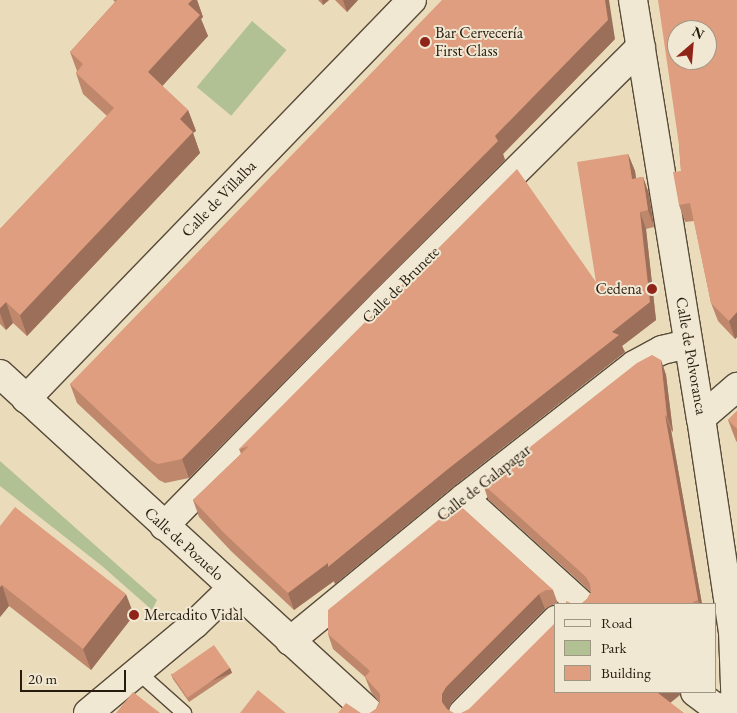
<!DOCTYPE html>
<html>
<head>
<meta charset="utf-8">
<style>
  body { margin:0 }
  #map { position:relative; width:737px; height:713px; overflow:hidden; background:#eadcbb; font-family:"EB Garamond",serif }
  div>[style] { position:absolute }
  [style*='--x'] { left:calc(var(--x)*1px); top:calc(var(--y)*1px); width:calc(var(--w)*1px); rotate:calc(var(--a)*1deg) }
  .green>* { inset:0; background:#b2c193; transform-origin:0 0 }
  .roads { filter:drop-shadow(1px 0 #584b39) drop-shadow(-1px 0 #584b39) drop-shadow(0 1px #584b39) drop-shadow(0 -1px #584b39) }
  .service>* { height:14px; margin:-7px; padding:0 7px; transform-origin:7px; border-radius:7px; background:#f1e8d3 }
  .minor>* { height:28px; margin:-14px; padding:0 14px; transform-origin:14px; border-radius:14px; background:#f1e8d3 }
  .wall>* { inset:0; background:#bf886d }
  .shaded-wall>* { inset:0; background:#9b6f59; transform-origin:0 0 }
  .building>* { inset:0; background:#de9e7f; transform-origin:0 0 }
  .dots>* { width:14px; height:14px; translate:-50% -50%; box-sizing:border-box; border:2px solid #f1e8d3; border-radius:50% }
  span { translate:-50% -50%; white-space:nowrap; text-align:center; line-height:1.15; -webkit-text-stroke:4px #f1e8d3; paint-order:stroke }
  .poi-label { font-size:16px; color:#271b0e }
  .left { translate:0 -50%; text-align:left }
  .right { translate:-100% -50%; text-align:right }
  .street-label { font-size:16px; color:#271b0e }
  .legend { position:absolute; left:554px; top:603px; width:162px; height:90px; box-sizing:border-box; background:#f1e8d3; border:1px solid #a09684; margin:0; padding:6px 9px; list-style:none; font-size:15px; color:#271b0e }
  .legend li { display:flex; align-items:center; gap:10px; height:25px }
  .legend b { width:25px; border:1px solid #a09684 }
  .north { position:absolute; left:667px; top:20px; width:50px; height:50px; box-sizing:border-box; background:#f1e8d3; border:1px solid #a09684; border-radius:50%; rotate:27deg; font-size:14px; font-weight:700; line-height:20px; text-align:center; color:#271b0e }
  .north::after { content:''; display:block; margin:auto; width:18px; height:22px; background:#8f2418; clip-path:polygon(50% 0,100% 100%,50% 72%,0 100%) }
  .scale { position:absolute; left:20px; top:670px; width:106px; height:22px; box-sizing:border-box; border:2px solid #271b0e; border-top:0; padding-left:6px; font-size:15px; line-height:18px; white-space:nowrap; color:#271b0e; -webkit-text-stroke:4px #f1e8d3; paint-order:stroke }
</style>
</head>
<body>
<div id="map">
  <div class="green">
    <i style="left:252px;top:21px;width:45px;height:86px;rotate:40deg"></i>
    <i style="clip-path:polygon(0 461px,157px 600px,152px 610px,102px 566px,0 486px)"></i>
  </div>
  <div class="roads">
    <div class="service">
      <i style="--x:138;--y:672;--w:62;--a:41.7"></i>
    </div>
    <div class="minor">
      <i style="--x:633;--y:0;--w:423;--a:80.8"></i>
      <i style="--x:701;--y:418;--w:215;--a:81.5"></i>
      <i style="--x:733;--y:631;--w:82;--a:87.9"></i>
      <i style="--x:0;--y:374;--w:502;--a:42.5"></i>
      <i style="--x:26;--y:399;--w:555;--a:-45.95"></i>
      <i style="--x:701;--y:418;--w:48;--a:-40.7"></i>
      <i style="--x:464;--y:498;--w:158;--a:42.2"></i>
      <i style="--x:164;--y:526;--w:314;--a:-45.5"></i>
      <i style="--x:384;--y:302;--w:362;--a:-44.8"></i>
      <i style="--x:290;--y:641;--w:225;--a:-39.4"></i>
      <i style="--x:464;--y:498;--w:216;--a:-38"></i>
      <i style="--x:634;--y:365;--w:32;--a:-28"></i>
      <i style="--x:662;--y:350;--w:27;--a:-13"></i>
      <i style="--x:695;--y:692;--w:26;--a:37"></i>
      <i style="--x:716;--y:708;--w:21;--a:-8"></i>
      <i style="--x:88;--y:713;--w:139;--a:-39.8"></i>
      <i style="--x:195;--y:624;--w:52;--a:-44.2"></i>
      <i style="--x:463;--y:713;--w:132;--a:-45"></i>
    </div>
  </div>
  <div class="wall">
    <i style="clip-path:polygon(113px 0,197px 0,203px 17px,201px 19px,208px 36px,162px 86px,188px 110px,196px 131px,193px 133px,200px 153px,27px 336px,13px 323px,6px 330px,0 324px,0 229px,107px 116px,83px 94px,76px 73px,77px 71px,70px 52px,115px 2px)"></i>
    <i style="clip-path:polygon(318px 0,329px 0,323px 5px)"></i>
    <i style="clip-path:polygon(335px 0,358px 0,347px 12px)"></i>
    <i style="clip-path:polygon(737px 0,737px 337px,735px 339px,718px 321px,711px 303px,694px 221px,685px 222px,679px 205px,681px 171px,679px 145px)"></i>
    <i style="clip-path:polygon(615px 39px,503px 154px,505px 160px,189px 478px,165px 483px,159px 480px,77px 403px,70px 384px)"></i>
    <i style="clip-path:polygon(628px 154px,635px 171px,636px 178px,643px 177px,649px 194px,654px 227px,646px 229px,656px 320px,622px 346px,625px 352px,454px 486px,335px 584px,334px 581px,294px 610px,231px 551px,199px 517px,193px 500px,241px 454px,239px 449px,596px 282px)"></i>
    <i style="clip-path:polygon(661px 360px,666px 375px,673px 432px,671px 430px,702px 604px,573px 604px,581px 604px,587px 599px,591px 592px,488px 499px,483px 484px)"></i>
    <i style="clip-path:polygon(737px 411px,737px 442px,736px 441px,728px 420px)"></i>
    <i style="clip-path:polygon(458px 504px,553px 590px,558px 604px,552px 605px,545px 609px,452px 702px,448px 710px,370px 713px,376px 709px,379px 702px,371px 692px,365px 677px,333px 649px,328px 634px)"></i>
    <i style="clip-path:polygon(0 526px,134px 615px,91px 670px,9px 606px,0 617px)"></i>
    <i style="clip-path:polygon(230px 668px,232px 673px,189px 702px,173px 679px,171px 674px)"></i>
  </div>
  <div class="shaded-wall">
    <i style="clip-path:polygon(192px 0,197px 0,203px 17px,201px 19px,208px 36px,156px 93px,148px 72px,188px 4px)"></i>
    <i style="clip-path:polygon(322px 0,329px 0,323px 5px)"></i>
    <i style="clip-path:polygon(343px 0,358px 0,347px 12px)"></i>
    <i style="clip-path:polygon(605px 0,609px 0,615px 39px,503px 154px,505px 160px,189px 478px,182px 459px)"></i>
    <i style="clip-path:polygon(188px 110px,196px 131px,193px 133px,200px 153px,27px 336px,20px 315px,180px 119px)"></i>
    <i style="clip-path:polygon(628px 154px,635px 171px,638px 196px,632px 179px)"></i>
    <i style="clip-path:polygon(643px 177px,649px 194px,654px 227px,648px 210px)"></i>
    <i style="clip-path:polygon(640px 212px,646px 229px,656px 320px,622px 346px,625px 352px,454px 486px,335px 584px,334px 581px,294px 610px,288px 593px,612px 332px)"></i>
    <i style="clip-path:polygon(6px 302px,13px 323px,6px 330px,0 313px,0 308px)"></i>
    <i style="clip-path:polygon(737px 312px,737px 337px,735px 339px,729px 321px)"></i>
    <i style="clip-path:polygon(661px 360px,666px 375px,673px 432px,667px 417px)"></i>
    <i style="clip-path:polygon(665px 415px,671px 430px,702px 604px,700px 604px,698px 600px)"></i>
    <i style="clip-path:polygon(2px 585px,9px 606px,0 617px,0 587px)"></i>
    <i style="clip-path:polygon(126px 594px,134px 615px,91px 670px,83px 649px)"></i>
    <i style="clip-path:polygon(539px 594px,545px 609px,452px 702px,448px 709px,448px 713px,442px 702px,442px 694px,446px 687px)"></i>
    <i style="left:230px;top:668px;width:5px;height:52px;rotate:68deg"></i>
    <i style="clip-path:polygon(659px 692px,681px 692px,680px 695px,664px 708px,658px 693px)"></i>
  </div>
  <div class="building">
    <i style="clip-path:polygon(117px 0,192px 0,188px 4px,200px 15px,148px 72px,188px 110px,180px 119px,193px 132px,20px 315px,6px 302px,0 308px,0 229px,114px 108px,76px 73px,83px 64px,70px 52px)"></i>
    <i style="clip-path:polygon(442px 0,605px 0,608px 20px,495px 136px,498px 141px,182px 459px,158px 464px,152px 461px,70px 384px)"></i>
    <i style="clip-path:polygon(evenodd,658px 0,737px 0,737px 312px,729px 321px,711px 303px,690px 203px,679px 205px,673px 172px,681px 171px,679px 145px,658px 0,677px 30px,707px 30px,707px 60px,677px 60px,677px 30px)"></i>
    <i style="clip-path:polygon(628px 154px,632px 179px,643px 177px,648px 210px,640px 212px,650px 302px,612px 332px,619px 335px,448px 469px,328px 567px,328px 563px,288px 593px,225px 534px,193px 500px,249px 446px,239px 449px,517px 169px,596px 282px,577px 162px)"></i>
    <i style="clip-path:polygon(652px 355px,661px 360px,667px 417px,665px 415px,698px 600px,693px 602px,693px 604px,573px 604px,581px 604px,587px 599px,591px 592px,590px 584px,586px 577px,483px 484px,637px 363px)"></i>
    <i style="clip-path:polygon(737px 411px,737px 429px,728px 420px)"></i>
    <i style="clip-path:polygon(458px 504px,553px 590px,546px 590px,539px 594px,446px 687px,442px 694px,442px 702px,447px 709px,454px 713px,365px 713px,370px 713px,376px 709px,380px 702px,380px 694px,365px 677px,370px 671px,328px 634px,328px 610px)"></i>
    <i style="clip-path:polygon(15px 507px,126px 594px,83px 649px,2px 585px,0 587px,0 526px)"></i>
    <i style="clip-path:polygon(566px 601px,573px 604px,566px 604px)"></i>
    <i style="clip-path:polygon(556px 622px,556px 692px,659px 692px,658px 693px,684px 713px,461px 713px,469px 709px)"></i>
    <i style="left:214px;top:645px;width:28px;height:52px;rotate:55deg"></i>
    <i style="clip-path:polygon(258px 690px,286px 713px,240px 713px)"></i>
    <i style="clip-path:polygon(133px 692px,160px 713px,116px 713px)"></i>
    <i style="clip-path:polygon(346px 703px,361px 713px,338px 713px)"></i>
  </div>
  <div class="dots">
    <i style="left:425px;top:42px;background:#8f2418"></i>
    <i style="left:652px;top:289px;background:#8f2418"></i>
    <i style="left:134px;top:615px;background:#8f2418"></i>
  </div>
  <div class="poi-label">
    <span class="left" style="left:435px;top:42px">Bar Cervecería<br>First Class</span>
    <span class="right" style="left:642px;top:289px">Cedena</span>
    <span class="left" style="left:144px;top:615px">Mercadito Vidal</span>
  </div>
  <div class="street-label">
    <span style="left:219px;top:199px;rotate:-46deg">Calle de Villalba</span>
    <span style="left:401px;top:285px;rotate:-45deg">Calle de Brunete</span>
    <span style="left:691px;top:356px;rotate:80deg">Calle de Polvoranca</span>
    <span style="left:484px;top:483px;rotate:-38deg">Calle de Galapagar</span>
    <span style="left:184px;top:544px;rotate:42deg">Calle de Pozuelo</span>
  </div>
  <ul class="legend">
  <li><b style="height:6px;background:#f1e8d3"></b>Road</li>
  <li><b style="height:14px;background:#b2c193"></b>Park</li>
  <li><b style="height:14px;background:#de9e7f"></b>Building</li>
  </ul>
  <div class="north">N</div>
  <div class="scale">20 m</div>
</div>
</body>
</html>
